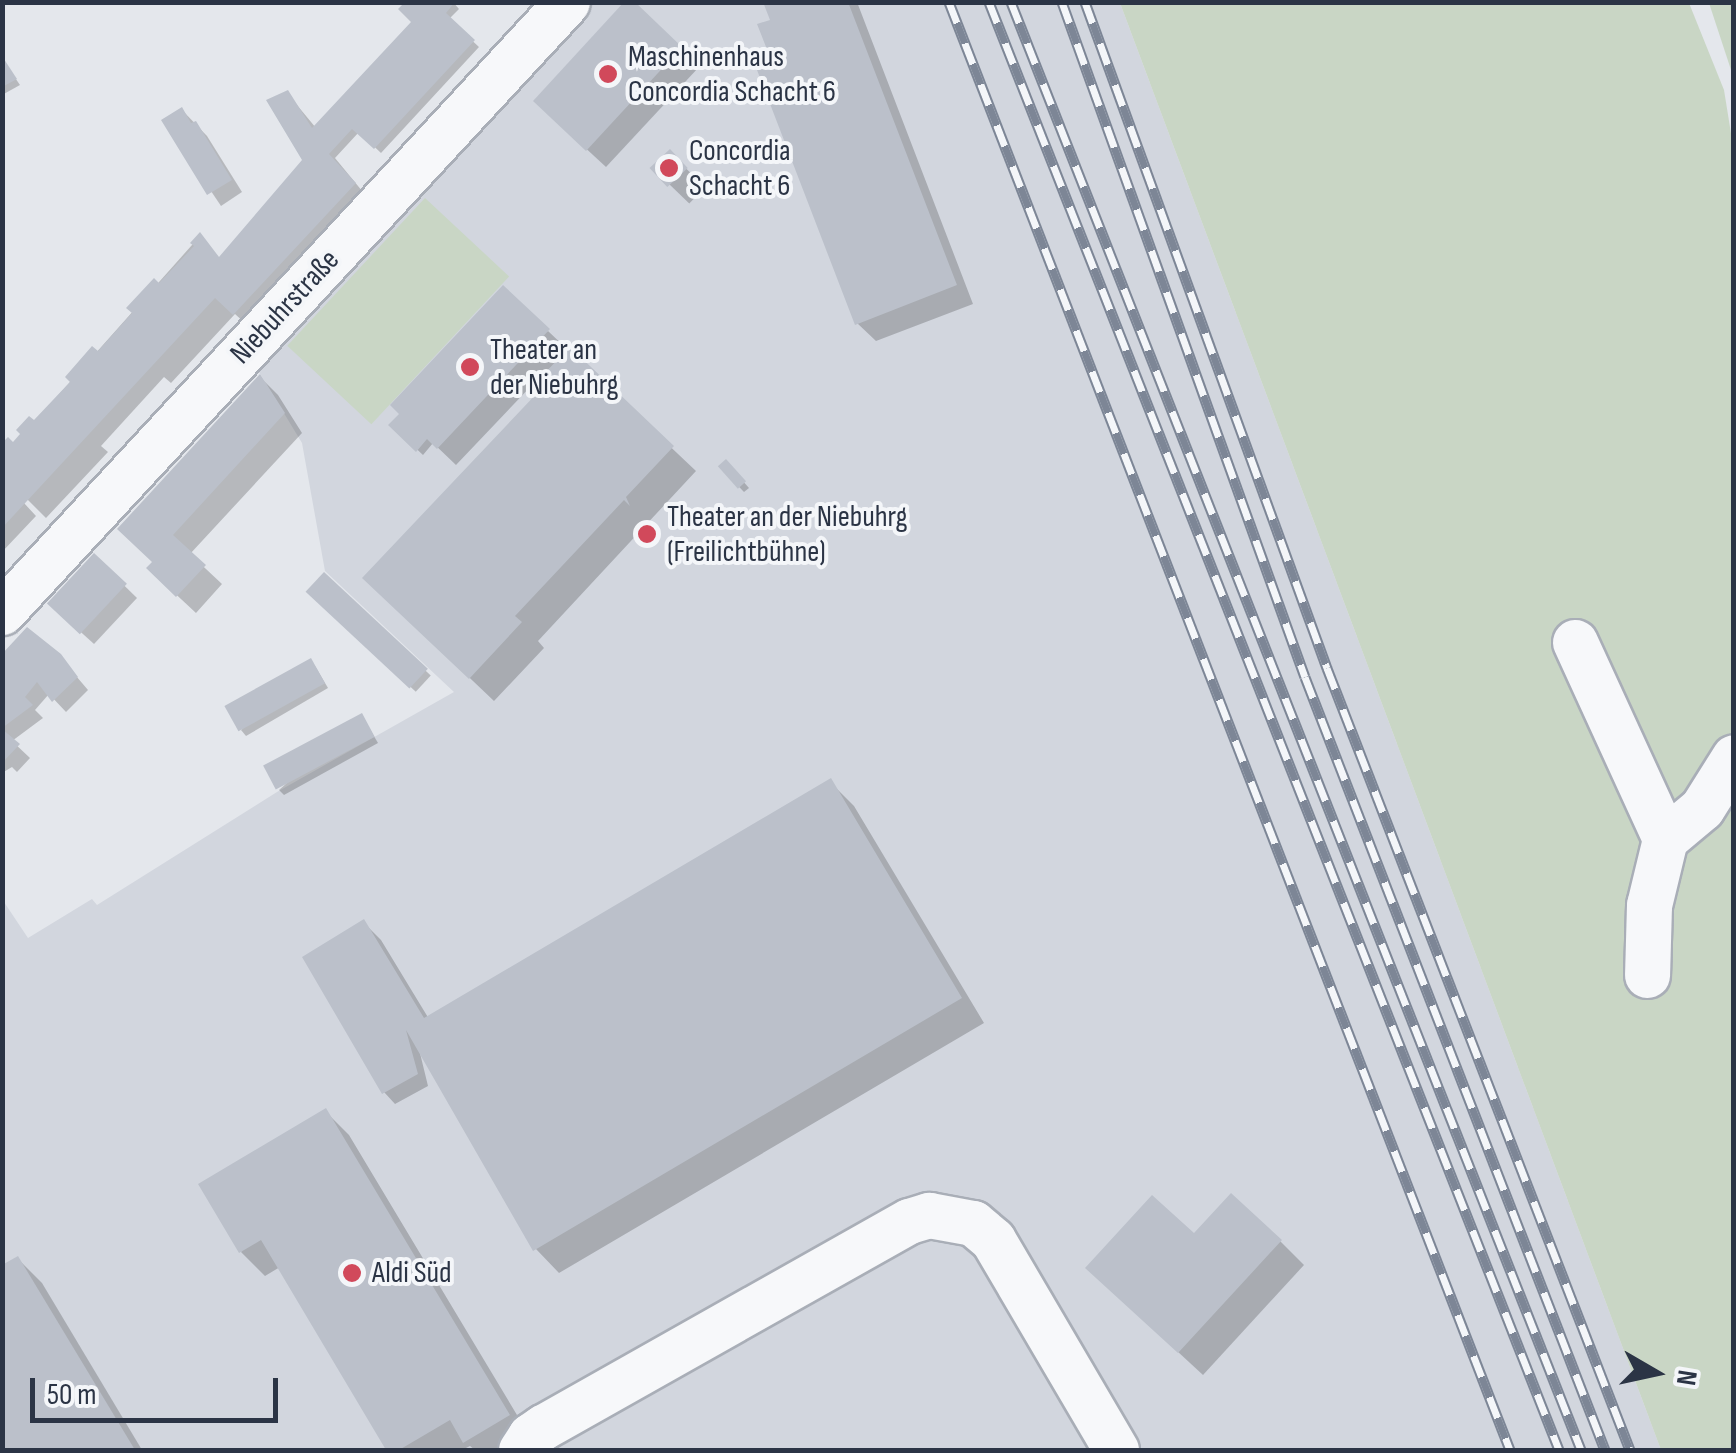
<!DOCTYPE html>
<html>
<head>
<meta charset="utf-8">
<style>
  body { margin:0 }
  #map { position:relative; width:1736px; height:1453px; overflow:hidden; background:#e4e7ec; font-family:"Sofia Sans Condensed",sans-serif }
  div>[style] { position:absolute }
  [style*='--x'] { left:calc(var(--x)*1px); top:calc(var(--y)*1px); width:calc(var(--w)*1px); rotate:calc(var(--a)*1deg) }
  .built>* { inset:0; background:#d2d6de }
  .green>* { inset:0; background:#c9d6c5; transform-origin:0 0 }
  .shadow>* { inset:0; background:#0003; transform-origin:0 0 }
  .building>* { inset:0; background:#bbc0ca; transform-origin:0 0 }
  .roads { filter:drop-shadow(2px 0 #a9aeb7) drop-shadow(-2px 0 #a9aeb7) drop-shadow(0 2px #a9aeb7) drop-shadow(0 -2px #a9aeb7) }
  .minor>* { height:45px; margin:-22.5px; padding:0 22.5px; transform-origin:22.5px; border-radius:22.5px; background:#f7f8fa }
  .rail>* { height:11px; margin-top:-5.5px; transform-origin:0; background:repeating-linear-gradient(90deg,#f4f6f9 0 22px,#7d8696 0 44px); box-sizing:border-box; border-block:2px solid #7d8696 }
  .dots>* { width:28px; height:28px; translate:-50% -50%; box-sizing:border-box; border:5px solid #f4f6f9; border-radius:50% }
  span { translate:-50% -50%; white-space:nowrap; text-align:center; line-height:1.15; -webkit-text-stroke:8px #f4f6f9; paint-order:stroke }
  .poi-label { font-size:30px; color:#2b3445 }
  .left { translate:0 -50%; text-align:left }
  .street-label { font-size:30px; color:#2b3445 }
  .frame { position:absolute; inset:0; border:5px solid #2b3445; pointer-events:none }
  .north { position:absolute; left:1606px; top:1323px; width:100px; height:100px; -webkit-text-stroke:8px #f4f6f9; paint-order:stroke; rotate:99deg; font-size:28px; font-weight:700; line-height:40px; text-align:center; color:#2b3445 }
  .north::after { content:''; display:block; margin:auto; width:35px; height:45px; background:#2b3445; clip-path:polygon(50% 0,100% 100%,50% 72%,0 100%) }
  .scale { position:absolute; left:30px; top:1378px; width:248px; height:45px; box-sizing:border-box; border:5px solid #2b3445; border-top:0; padding-left:12px; font-size:30px; line-height:35px; white-space:nowrap; color:#2b3445; -webkit-text-stroke:8px #f4f6f9; paint-order:stroke }
</style>
</head>
<body>
<div id="map">
  <div class="built">
    <i style="clip-path:polygon(575px 3px,1120px 3px,1661px 1450px,3px 1450px,2px 899px,28px 938px,92px 899px,97px 905px,277px 792px,454px 692px,325px 571px,302px 443px,253px 362px)"></i>
  </div>
  <div class="green">
    <i style="clip-path:polygon(1120px 3px,1689px 3px,1724px 90px,1734px 152px,1733px 1450px,1661px 1450px)"></i>
    <i style="clip-path:polygon(1709px 3px,1733px 3px,1733px 76px)"></i>
    <i style="left:425px;top:198px;width:115px;height:202px;rotate:43deg"></i>
  </div>
  <div class="shadow">
    <i style="clip-path:polygon(453px 2px,459px 9px,449px 19px,479px 47px,381px 153px,359px 132px,335px 158px,372px 203px,247px 325px,235px 314px,171px 383px,164px 377px,101px 446px,108px 452px,46px 518px,24px 496px,24px 503px,36px 516px,2px 552px,2px 484px,13px 446px,200px 236px,220px 259px,305px 160px,287px 93px,316px 128px)"></i>
    <i style="clip-path:polygon(632px 2px,699px 67px,606px 167px,554px 119px)"></i>
    <i style="clip-path:polygon(766px 2px,857px 2px,973px 304px,876px 341px,857px 323px,783px 63px,770px 50px,773px 21px)"></i>
    <i style="clip-path:polygon(2px 59px,20px 85px,2px 95px)"></i>
    <i style="clip-path:polygon(182px 110px,207px 136px,242px 192px,221px 206px,164px 121px)"></i>
    <i style="left:670px;top:153px;width:49px;height:23px;rotate:44deg"></i>
    <i style="clip-path:polygon(548px 331px,696px 471px,538px 641px,544px 648px,494px 701px,390px 602px,543px 390px,535px 382px,456px 465px,433px 443px,423px 455px,391px 425px)"></i>
    <i style="clip-path:polygon(260px 377px,278px 395px,302px 433px,190px 554px,222px 584px,196px 613px,167px 586px,155px 562px)"></i>
    <i style="clip-path:polygon(726px 462px,749px 488px,744px 492px,720px 467px)"></i>
    <i style="clip-path:polygon(94px 556px,137px 598px,94px 644px,62px 615px)"></i>
    <i style="left:324px;top:576px;width:146px;height:22px;rotate:43deg"></i>
    <i style="clip-path:polygon(59px 656px,88px 690px,66px 712px,49px 694px,35px 710px,43px 718px,12px 741px,30px 758px,17px 772px,12px 767px,2px 773px,2px 657px)"></i>
    <i style="clip-path:polygon(315px 666px,328px 688px,246px 736px,241px 730px)"></i>
    <i style="clip-path:polygon(362px 716px,378px 743px,284px 795px,279px 790px)"></i>
    <i style="clip-path:polygon(830px 782px,854px 806px,984px 1023px,559px 1273px,536px 1249px,419px 1049px,428px 1086px,395px 1104px,384px 1092px,363px 922px,381px 940px,429px 1019px)"></i>
    <i style="clip-path:polygon(325px 1111px,349px 1135px,532px 1440px,514px 1450px,475px 1450px,470px 1446px,462px 1450px,389px 1450px,280px 1267px,265px 1276px,241px 1252px)"></i>
    <i style="clip-path:polygon(1194px 1237px,1280px 1241px,1304px 1265px,1203px 1375px,1112px 1291px)"></i>
    <i style="clip-path:polygon(18px 1259px,42px 1283px,142px 1450px,2px 1450px,2px 1268px)"></i>
  </div>
  <div class="building">
    <i style="clip-path:polygon(405px 2px,455px 2px,446px 13px,475px 40px,374px 149px,352px 129px,329px 154px,356px 183px,233px 315px,215px 298px,2px 528px,2px 443px,8px 437px,13px 442px,20px 434px,16px 430px,29px 416px,34px 420px,70px 382px,65px 377px,92px 346px,98px 351px,132px 313px,126px 308px,154px 278px,159px 283px,194px 246px,190px 243px,200px 232px,219px 257px,302px 160px,266px 100px,288px 90px,312px 128px,411px 22px,398px 9px)"></i>
    <i style="clip-path:polygon(624px 2px,635px 2px,682px 47px,586px 151px,533px 101px)"></i>
    <i style="clip-path:polygon(763px 2px,848px 2px,957px 285px,855px 325px,757px 70px,785px 60px,780px 47px,768px 52px,757px 24px,770px 20px)"></i>
    <i style="clip-path:polygon(2px 56px,17px 79px,2px 87px)"></i>
    <i style="clip-path:polygon(182px 107px,191px 123px,196px 121px,232px 180px,207px 195px,161px 120px)"></i>
    <i style="left:670px;top:149px;width:26px;height:28px;rotate:47deg"></i>
    <i style="clip-path:polygon(503px 285px,550px 329px,437px 449px,427px 439px,416px 452px,388px 425px,399px 414px,390px 405px)"></i>
    <i style="clip-path:polygon(570px 347px,674px 446px,626px 497px,630px 506px,624px 500px,515px 616px,522px 622px,469px 679px,362px 578px,540px 390px,534px 384px)"></i>
    <i style="clip-path:polygon(260px 374px,285px 413px,173px 535px,206px 565px,176px 597px,146px 568px,152px 562px,117px 529px)"></i>
    <i style="left:726px;top:459px;width:30px;height:11px;rotate:48deg"></i>
    <i style="left:94px;top:553px;width:45px;height:69px;rotate:43deg"></i>
    <i style="left:324px;top:572px;width:142px;height:27px;rotate:43deg"></i>
    <i style="clip-path:polygon(27px 627px,61px 654px,78px 677px,52px 702px,37px 682px,25px 697px,33px 705px,2px 728px,2px 654px)"></i>
    <i style="left:311px;top:658px;width:29px;height:99px;rotate:61deg"></i>
    <i style="left:362px;top:713px;width:27px;height:112px;rotate:62deg"></i>
    <i style="clip-path:polygon(2px 729px,20px 744px,2px 763px)"></i>
    <i style="clip-path:polygon(831px 778px,962px 998px,533px 1251px,406px 1030px,418px 1074px,382px 1094px,302px 957px,364px 919px,424px 1018px)"></i>
    <i style="clip-path:polygon(326px 1108px,510px 1415px,463px 1443px,450px 1420px,399px 1450px,386px 1450px,261px 1240px,239px 1253px,198px 1184px)"></i>
    <i style="clip-path:polygon(1231px 1193px,1282px 1240px,1178px 1353px,1085px 1268px,1152px 1195px,1194px 1233px)"></i>
    <i style="clip-path:polygon(18px 1256px,135px 1450px,2px 1450px,2px 1265px)"></i>
  </div>
  <div class="roads">
    <div class="minor">
      <i style="--x:2;--y:612;--w:831;--a:-47.19"></i>
      <i style="--x:1575;--y:642;--w:217;--a:65.4"></i>
      <i style="--x:1665;--y:839;--w:68;--a:103.6"></i>
      <i style="--x:1649;--y:905;--w:70;--a:91.6"></i>
      <i style="--x:1665;--y:839;--w:48;--a:-40"></i>
      <i style="--x:1702;--y:808;--w:60;--a:-57.9"></i>
      <i style="--x:521;--y:1450;--w:17;--a:-57"></i>
      <i style="--x:530;--y:1436;--w:16;--a:-35"></i>
      <i style="--x:543;--y:1427;--w:420;--a:-29.4"></i>
      <i style="--x:909;--y:1221;--w:21;--a:-17"></i>
      <i style="--x:929;--y:1215;--w:45;--a:10.3"></i>
      <i style="--x:973;--y:1223;--w:26;--a:40"></i>
      <i style="--x:993;--y:1240;--w:243;--a:59.6"></i>
    </div>
  </div>
  <div class="rail">
    <i style="--x:949;--y:2;--w:1553;--a:68.82"></i>
    <i style="--x:989;--y:2;--w:1556;--a:68.51"></i>
    <i style="--x:1011;--y:2;--w:1556;--a:68.51"></i>
    <i style="--x:1062;--y:2;--w:717;--a:70.2"></i>
    <i style="--x:1305;--y:677;--w:829;--a:68.79"></i>
    <i style="--x:1085;--y:2;--w:709;--a:70.03"></i>
    <i style="--x:1327;--y:668;--w:839;--a:68.82"></i>
  </div>
  <div class="dots">
    <i style="left:608px;top:74px;background:#d1495b"></i>
    <i style="left:669px;top:168px;background:#d1495b"></i>
    <i style="left:470px;top:367px;background:#d1495b"></i>
    <i style="left:647px;top:534px;background:#d1495b"></i>
    <i style="left:352px;top:1273px;background:#d1495b"></i>
  </div>
  <div class="poi-label">
    <span class="left" style="left:628px;top:74px">Maschinenhaus<br>Concordia Schacht 6</span>
    <span class="left" style="left:689px;top:168px">Concordia<br>Schacht 6</span>
    <span class="left" style="left:490px;top:367px">Theater an<br>der Niebuhrg</span>
    <span class="left" style="left:667px;top:534px">Theater an der Niebuhrg<br>(Freilichtbühne)</span>
    <span class="left" style="left:372px;top:1273px">Aldi Süd</span>
  </div>
  <div class="street-label">
    <span style="left:285px;top:307px;rotate:-47deg">Niebuhrstraße</span>
  </div>
  <div class="frame"></div>
  <div class="north">N</div>
  <div class="scale">50 m</div>
</div>
</body>
</html>
